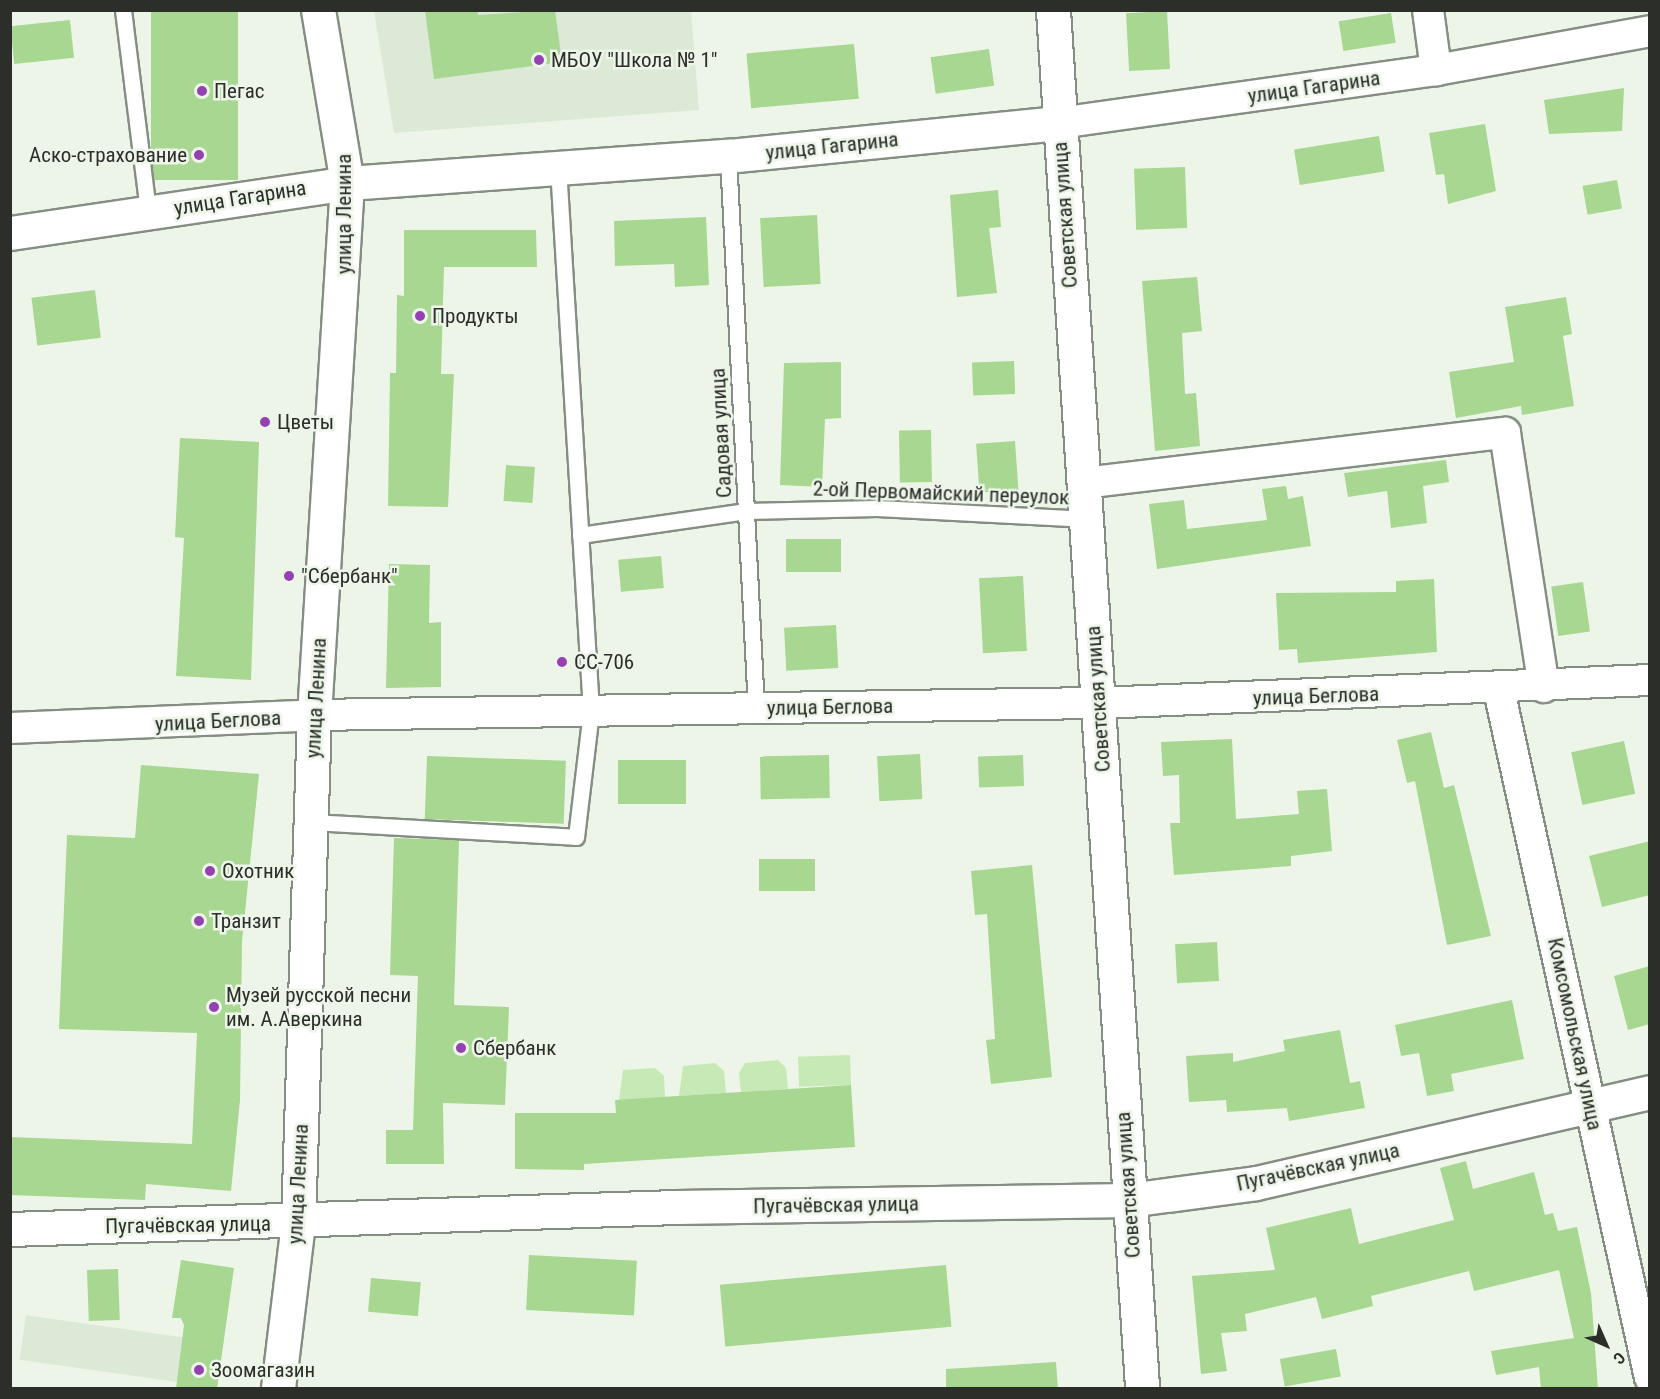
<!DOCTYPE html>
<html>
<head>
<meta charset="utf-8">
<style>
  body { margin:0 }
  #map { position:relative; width:1660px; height:1399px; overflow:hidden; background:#ecf5e8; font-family:"Roboto Condensed",sans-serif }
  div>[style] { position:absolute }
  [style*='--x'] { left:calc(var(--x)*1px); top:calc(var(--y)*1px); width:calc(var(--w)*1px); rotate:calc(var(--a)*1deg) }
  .built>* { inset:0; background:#dce9d6; transform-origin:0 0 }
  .green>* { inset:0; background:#c6e9b6; transform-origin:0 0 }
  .building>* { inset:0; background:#a8d792; transform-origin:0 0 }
  .roads { filter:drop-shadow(2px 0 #858e82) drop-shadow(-2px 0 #858e82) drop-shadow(0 2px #858e82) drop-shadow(0 -2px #858e82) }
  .service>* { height:15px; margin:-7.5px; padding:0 7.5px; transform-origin:7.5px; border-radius:7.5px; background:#fff }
  .minor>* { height:30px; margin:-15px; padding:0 15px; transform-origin:15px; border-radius:15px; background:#fff }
  .tertiary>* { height:33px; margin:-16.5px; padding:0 16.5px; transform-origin:16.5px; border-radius:16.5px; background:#fff }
  .secondary>* { height:33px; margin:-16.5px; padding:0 16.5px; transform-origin:16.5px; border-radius:16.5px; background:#fff }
  .dots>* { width:16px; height:16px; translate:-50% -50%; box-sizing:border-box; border:3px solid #ecf5e8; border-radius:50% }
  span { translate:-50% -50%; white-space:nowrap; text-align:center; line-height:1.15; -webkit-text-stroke:5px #ecf5e8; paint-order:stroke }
  .poi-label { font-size:21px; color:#2b2e29 }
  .left { translate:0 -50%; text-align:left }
  .right { translate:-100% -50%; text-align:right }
  .street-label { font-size:21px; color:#2b2e29 }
  .frame { position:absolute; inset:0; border:12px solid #2b2e29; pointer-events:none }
  .north { position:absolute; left:1576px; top:1315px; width:60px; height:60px; -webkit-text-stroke:4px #ecf5e8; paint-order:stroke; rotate:135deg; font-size:16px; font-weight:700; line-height:24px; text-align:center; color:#2b2e29 }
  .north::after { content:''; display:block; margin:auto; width:21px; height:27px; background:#2b2e29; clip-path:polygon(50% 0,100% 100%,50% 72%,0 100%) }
</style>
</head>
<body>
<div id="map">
  <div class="built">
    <i style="clip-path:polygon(374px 11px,691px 11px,699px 110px,394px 133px)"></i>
    <i style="left:223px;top:1343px;width:45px;height:199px;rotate:98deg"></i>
  </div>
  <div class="green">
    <i style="left:850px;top:1055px;width:30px;height:52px;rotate:88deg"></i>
    <i style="clip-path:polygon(778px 1060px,786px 1068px,788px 1089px,741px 1092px,739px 1073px,745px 1063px)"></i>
    <i style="clip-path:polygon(715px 1063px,724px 1071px,726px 1093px,679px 1096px,683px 1066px)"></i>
    <i style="clip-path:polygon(655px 1068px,664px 1076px,665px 1098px,619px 1101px,623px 1070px)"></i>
  </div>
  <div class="building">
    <i style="left:151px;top:10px;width:87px;height:170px"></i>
    <i style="clip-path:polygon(425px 10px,478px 10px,478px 15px,555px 10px,562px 62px,434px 79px)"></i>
    <i style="left:1167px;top:11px;width:58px;height:41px;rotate:87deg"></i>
    <i style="left:1391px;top:13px;width:30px;height:53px;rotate:81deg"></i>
    <i style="left:70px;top:20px;width:38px;height:60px;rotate:84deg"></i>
    <i style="left:854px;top:44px;width:55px;height:108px;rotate:85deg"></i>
    <i style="left:989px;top:49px;width:37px;height:59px;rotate:82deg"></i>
    <i style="clip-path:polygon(1624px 88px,1622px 131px,1549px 134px,1544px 100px)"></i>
    <i style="clip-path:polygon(1485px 124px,1496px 191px,1448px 204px,1444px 174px,1436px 175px,1429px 133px)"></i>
    <i style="left:1379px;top:136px;width:36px;height:86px;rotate:81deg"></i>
    <i style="left:1185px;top:167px;width:61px;height:51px;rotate:88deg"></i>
    <i style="left:1617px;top:180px;width:29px;height:35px;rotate:80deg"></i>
    <i style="clip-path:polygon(998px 190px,1001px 227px,989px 228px,997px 293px,957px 297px,950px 195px)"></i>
    <i style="left:817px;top:215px;width:69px;height:57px;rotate:87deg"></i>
    <i style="clip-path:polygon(706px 217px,709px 285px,675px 287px,674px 264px,615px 266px,614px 221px)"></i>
    <i style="clip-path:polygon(404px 230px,536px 230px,537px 267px,444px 267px,441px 374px,454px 374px,448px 507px,388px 506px,390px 373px,396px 373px,397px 295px,404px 296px)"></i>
    <i style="clip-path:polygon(1197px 277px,1202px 331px,1182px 333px,1185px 394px,1196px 393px,1200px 446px,1155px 451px,1142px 281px)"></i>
    <i style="left:95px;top:290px;width:48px;height:64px;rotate:83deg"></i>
    <i style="clip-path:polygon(1566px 297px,1572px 334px,1563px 336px,1574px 406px,1522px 415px,1521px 406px,1456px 418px,1449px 372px,1514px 362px,1505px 307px)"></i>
    <i style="left:1014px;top:361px;width:33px;height:42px;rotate:88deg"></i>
    <i style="clip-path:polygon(841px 362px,841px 418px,825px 419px,822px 487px,780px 485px,784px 363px)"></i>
    <i style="left:931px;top:430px;width:52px;height:32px;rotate:89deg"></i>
    <i style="clip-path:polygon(180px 438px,259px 442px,251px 680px,176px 676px,184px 538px,175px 537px)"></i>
    <i style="left:1015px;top:441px;width:49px;height:39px;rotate:86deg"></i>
    <i style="clip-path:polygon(1446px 460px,1449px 482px,1423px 486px,1427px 523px,1391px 528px,1387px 491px,1348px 497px,1344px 473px)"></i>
    <i style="left:506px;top:465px;width:29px;height:36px;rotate:4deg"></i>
    <i style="clip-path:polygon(1286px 486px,1288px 499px,1303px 496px,1311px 546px,1157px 569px,1149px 504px,1184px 500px,1187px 529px,1267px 520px,1262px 489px)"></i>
    <i style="left:841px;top:539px;width:33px;height:55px;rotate:90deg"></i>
    <i style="left:661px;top:556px;width:32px;height:43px;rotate:85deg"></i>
    <i style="clip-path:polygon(389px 564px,430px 565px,429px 623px,441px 622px,441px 687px,386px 688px)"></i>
    <i style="left:1023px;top:576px;width:75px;height:44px;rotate:87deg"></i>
    <i style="clip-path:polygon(1434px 579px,1437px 652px,1298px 663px,1297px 649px,1279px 650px,1276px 593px,1396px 592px,1396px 581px)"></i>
    <i style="left:1583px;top:582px;width:50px;height:32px;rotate:82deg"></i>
    <i style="left:836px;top:625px;width:43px;height:52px;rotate:87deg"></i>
    <i style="clip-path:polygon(1431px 732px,1444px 788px,1454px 785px,1491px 936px,1447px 945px,1415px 781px,1407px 783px,1397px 740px)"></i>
    <i style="clip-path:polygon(1232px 739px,1236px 819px,1299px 814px,1297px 791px,1327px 789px,1332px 851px,1291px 856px,1291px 866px,1174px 875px,1170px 823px,1180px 823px,1179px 775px,1163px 776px,1161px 742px)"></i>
    <i style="left:1624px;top:741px;width:54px;height:54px;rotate:78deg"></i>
    <i style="left:920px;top:754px;width:45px;height:43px;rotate:87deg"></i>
    <i style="left:829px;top:755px;width:43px;height:69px;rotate:89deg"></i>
    <i style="left:1023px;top:755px;width:31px;height:45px;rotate:88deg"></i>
    <i style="left:427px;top:756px;width:139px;height:63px;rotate:2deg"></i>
    <i style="left:686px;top:760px;width:44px;height:68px;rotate:90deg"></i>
    <i style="clip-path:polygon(141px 765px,259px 774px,242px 942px,240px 1100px,231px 1191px,146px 1184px,145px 1200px,10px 1195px,10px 1137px,192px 1144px,197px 1033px,59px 1029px,67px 835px,135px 838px)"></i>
    <i style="clip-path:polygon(394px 838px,459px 840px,454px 1005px,509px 1007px,505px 1105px,443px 1103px,444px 1164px,386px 1164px,386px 1130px,413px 1130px,418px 976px,390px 975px)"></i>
    <i style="clip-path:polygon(1650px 841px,1650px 895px,1602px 907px,1589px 856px)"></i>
    <i style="left:759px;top:859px;width:56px;height:32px"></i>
    <i style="clip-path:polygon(1032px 865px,1052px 1077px,991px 1084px,986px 1040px,995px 1039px,987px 914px,975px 915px,971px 871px)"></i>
    <i style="left:1217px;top:942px;width:39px;height:42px;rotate:87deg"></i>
    <i style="clip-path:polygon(1650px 966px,1650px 1024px,1628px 1030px,1614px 976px)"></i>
    <i style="clip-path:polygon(1512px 1000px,1524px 1059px,1451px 1074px,1454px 1091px,1427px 1096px,1419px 1053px,1401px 1056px,1395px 1025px)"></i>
    <i style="clip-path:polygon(1340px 1030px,1350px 1083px,1360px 1081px,1365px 1108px,1289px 1121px,1287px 1108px,1227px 1112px,1226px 1100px,1189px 1102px,1186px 1056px,1233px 1053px,1233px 1062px,1285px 1051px,1283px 1040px)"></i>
    <i style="clip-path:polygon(851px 1085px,855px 1147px,584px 1164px,584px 1170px,515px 1169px,515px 1113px,616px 1113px,615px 1100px)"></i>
    <i style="clip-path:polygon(1466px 1161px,1473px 1189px,1534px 1172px,1545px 1215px,1553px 1213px,1558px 1231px,1577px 1227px,1591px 1293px,1598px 1389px,1541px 1389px,1539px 1367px,1496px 1375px,1491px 1351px,1574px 1338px,1559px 1270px,1474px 1291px,1469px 1271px,1371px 1296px,1373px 1306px,1322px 1319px,1316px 1297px,1245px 1314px,1247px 1331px,1221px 1333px,1227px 1371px,1201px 1374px,1192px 1276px,1275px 1270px,1266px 1228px,1351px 1208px,1359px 1244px,1454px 1220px,1440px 1168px)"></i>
    <i style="left:529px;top:1255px;width:108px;height:55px;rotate:3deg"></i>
    <i style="clip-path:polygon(181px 1260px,234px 1268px,217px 1389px,176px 1389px,184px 1325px,181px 1318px,172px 1318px)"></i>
    <i style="left:946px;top:1265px;width:62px;height:227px;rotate:85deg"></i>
    <i style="left:118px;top:1269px;width:51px;height:31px;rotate:88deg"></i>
    <i style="left:371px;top:1278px;width:50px;height:34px;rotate:5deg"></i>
    <i style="left:1336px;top:1349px;width:28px;height:57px;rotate:80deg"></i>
    <i style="clip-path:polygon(1056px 1362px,1058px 1389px,946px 1389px,946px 1369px)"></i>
  </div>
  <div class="roads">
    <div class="service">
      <i style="--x:123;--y:10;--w:204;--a:82.9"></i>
      <i style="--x:728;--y:156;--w:553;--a:87.1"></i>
      <i style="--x:580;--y:535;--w:168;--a:-8.2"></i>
      <i style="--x:746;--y:511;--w:131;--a:-1.3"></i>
      <i style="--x:877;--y:508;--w:209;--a:3"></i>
      <i style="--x:310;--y:822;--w:266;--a:3.2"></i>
      <i style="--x:576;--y:837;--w:127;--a:-83.2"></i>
      <i style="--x:591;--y:711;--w:546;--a:-93.47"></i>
    </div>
    <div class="minor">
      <i style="--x:1428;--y:10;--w:61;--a:82.4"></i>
      <i style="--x:1059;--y:123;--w:381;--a:-8"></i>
      <i style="--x:1436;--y:70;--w:218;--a:-10.3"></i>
      <i style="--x:1083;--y:483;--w:425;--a:-6.8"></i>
      <i style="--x:1505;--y:433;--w:257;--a:81.3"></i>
      <i style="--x:1499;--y:690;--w:704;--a:77.62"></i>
      <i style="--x:10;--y:728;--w:304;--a:-2.4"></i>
      <i style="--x:314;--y:715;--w:785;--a:-0.88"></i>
      <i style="--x:1099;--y:703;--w:551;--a:-2.39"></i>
    </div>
    <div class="tertiary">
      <i style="--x:1053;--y:10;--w:1381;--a:86.3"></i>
      <i style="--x:10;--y:233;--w:341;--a:-8.4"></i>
      <i style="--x:347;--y:183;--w:382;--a:-4.1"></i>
      <i style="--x:728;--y:156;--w:333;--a:-5.7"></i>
      <i style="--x:10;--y:1229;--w:666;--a:-1.89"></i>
      <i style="--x:676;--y:1207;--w:453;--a:-0.9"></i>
      <i style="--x:1129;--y:1200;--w:128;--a:-7.6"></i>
      <i style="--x:1256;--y:1183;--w:404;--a:-13"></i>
    </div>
    <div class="secondary">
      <i style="--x:278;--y:1388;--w:166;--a:-83.1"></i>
      <i style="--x:298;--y:1223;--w:508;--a:-88.2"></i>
      <i style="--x:314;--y:715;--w:533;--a:-86.45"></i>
      <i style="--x:347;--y:183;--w:175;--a:-99.5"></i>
    </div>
  </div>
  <div class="dots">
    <i style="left:539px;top:60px;background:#9442b1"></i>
    <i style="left:202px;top:91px;background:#9442b1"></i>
    <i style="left:199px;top:155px;background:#9442b1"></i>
    <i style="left:420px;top:316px;background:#9442b1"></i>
    <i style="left:265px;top:422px;background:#9442b1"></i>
    <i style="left:289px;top:576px;background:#9442b1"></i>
    <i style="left:562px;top:662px;background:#9442b1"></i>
    <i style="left:210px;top:871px;background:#9442b1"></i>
    <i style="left:199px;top:921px;background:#9442b1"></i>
    <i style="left:214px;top:1007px;background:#9442b1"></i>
    <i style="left:461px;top:1048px;background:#9442b1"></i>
    <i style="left:199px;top:1370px;background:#9442b1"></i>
  </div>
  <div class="poi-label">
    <span class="left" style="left:551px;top:60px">МБОУ "Школа № 1"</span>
    <span class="left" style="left:214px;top:91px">Пегас</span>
    <span class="right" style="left:187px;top:155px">Аско-страхование</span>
    <span class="left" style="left:432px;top:316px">Продукты</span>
    <span class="left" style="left:277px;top:422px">Цветы</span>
    <span class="left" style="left:301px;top:576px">"Сбербанк"</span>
    <span class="left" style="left:574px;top:662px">СС-706</span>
    <span class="left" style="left:222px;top:871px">Охотник</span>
    <span class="left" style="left:211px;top:921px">Транзит</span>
    <span class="left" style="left:226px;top:1007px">Музей русской песни<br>им. А.Аверкина</span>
    <span class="left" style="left:473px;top:1048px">Сбербанк</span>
    <span class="left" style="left:211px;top:1370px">Зоомагазин</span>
  </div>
  <div class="street-label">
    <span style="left:1314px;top:87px;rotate:-8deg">улица Гагарина</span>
    <span style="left:832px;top:146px;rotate:-6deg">улица Гагарина</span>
    <span style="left:240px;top:198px;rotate:-9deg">улица Гагарина</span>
    <span style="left:344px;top:214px;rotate:-90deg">улица Ленина</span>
    <span style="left:1065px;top:215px;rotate:-94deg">Советская улица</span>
    <span style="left:721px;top:433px;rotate:-93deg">Садовая улица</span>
    <span style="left:941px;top:493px;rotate:2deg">2-ой Первомайский переулок</span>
    <span style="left:1316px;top:696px;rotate:-2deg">улица Беглова</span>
    <span style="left:316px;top:698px;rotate:-87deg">улица Ленина</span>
    <span style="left:1098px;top:699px;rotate:-94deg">Советская улица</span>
    <span style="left:830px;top:707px;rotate:-1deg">улица Беглова</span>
    <span style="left:218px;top:721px;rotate:-3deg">улица Беглова</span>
    <span style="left:1575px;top:1034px;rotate:78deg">Комсомольская улица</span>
    <span style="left:1318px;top:1167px;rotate:-12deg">Пугачёвская улица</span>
    <span style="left:298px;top:1184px;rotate:-87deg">улица Ленина</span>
    <span style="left:1128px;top:1185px;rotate:-94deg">Советская улица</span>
    <span style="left:836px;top:1205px;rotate:-1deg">Пугачёвская улица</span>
    <span style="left:188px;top:1225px;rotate:-1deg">Пугачёвская улица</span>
  </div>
  <div class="frame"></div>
  <div class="north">С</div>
</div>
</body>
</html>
